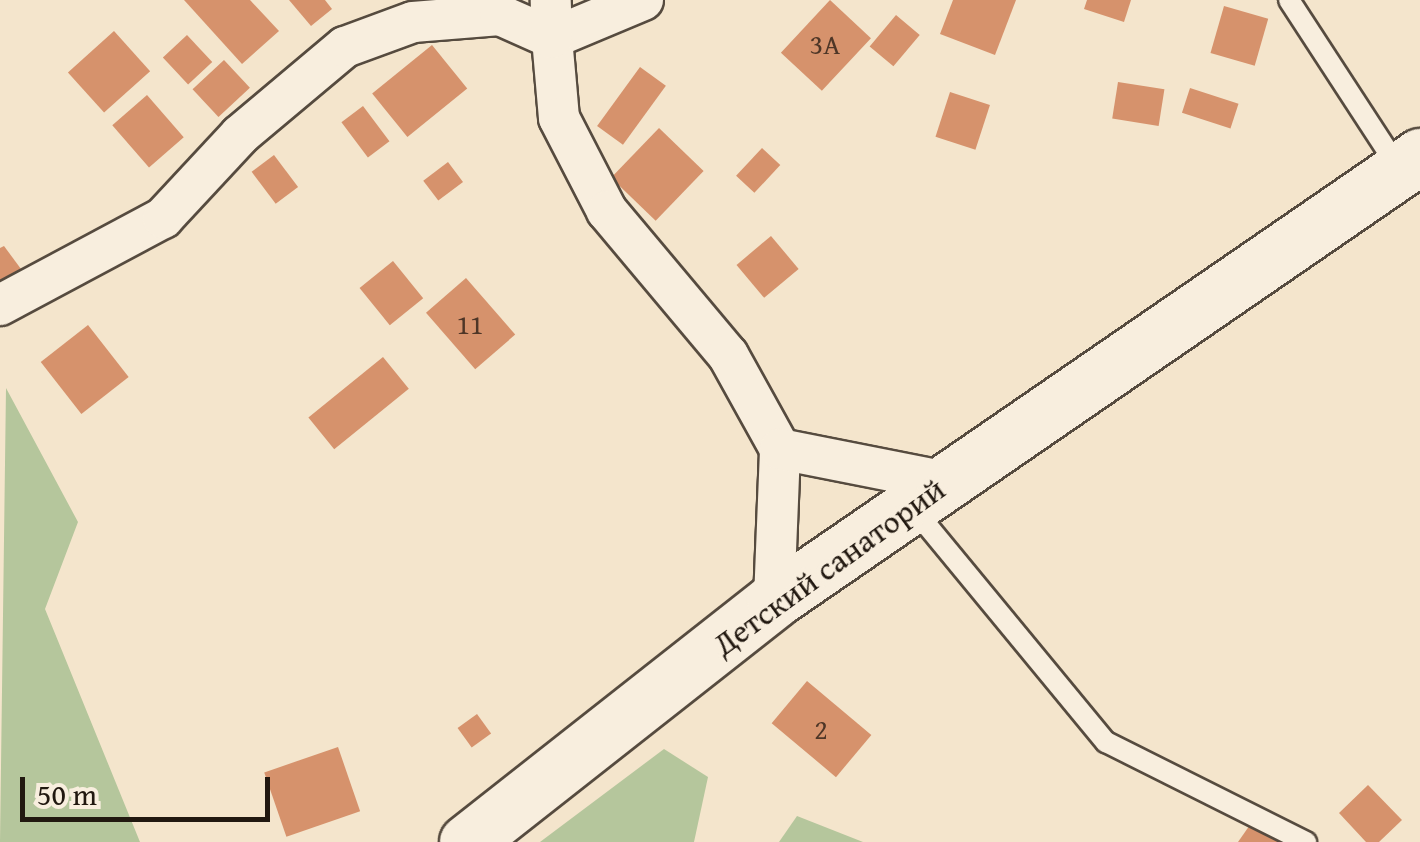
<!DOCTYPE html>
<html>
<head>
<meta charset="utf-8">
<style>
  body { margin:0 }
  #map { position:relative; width:1420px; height:842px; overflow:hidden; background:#f4e5cc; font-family:"Gentium Book Plus",serif }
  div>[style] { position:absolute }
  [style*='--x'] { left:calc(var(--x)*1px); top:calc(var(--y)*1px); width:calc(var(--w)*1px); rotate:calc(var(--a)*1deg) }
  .green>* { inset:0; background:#b5c69c }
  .building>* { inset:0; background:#d6926c; transform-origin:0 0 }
  .roads { filter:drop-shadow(2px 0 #564b3f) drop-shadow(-2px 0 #564b3f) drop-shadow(0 2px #564b3f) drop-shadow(0 -2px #564b3f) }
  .lane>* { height:20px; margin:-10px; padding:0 10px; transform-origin:10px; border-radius:10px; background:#f8eede }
  .street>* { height:40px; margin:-20px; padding:0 20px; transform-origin:20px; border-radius:20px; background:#f8eede }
  .secondary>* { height:55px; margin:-27.5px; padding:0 27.5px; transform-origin:27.5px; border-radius:27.5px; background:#f8eede }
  span { translate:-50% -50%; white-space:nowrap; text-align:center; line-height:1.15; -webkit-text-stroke:8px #f8eede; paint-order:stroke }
  .number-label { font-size:28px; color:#4e3627 }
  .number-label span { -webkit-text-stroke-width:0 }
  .street-label { font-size:32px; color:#211810 }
  .scale { position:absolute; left:20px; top:777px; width:250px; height:45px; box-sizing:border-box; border:5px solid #211810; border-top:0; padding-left:12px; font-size:30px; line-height:35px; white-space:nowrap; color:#211810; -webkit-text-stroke:8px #f8eede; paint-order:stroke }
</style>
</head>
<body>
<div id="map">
  <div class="green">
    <i style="clip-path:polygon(6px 388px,78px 522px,45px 609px,140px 842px,0 842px)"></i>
    <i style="clip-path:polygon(664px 749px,708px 777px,694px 842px,540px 842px)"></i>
    <i style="clip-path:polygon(797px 816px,863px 842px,779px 842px)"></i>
  </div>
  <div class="building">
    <i style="clip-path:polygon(184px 0,250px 0,279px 31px,242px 64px)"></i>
    <i style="clip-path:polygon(289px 0,325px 0,332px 9px,311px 26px)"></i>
    <i style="left:830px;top:0;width:56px;height:72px;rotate:43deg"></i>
    <i style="clip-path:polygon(953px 0,1016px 0,995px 55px,940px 34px)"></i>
    <i style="clip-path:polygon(1087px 0,1131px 0,1124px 22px,1084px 9px)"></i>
    <i style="left:1224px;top:6px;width:46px;height:49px;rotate:16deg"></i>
    <i style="left:896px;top:15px;width:31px;height:41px;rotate:40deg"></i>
    <i style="left:114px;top:31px;width:54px;height:62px;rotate:48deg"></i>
    <i style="left:187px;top:35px;width:37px;height:33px;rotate:47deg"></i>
    <i style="left:432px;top:45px;width:56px;height:77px;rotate:51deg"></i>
    <i style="left:224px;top:60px;width:38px;height:43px;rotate:47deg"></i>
    <i style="left:640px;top:67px;width:32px;height:73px;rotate:36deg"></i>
    <i style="left:1118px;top:82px;width:47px;height:37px;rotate:9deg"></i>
    <i style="left:1190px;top:88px;width:51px;height:26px;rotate:18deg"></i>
    <i style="left:950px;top:92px;width:42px;height:47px;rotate:18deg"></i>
    <i style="left:147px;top:95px;width:56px;height:46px;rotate:49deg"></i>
    <i style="left:363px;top:106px;width:44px;height:27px;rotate:53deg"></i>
    <i style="left:659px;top:128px;width:62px;height:69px;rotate:44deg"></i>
    <i style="left:762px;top:148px;width:25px;height:38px;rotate:43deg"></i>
    <i style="left:274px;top:155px;width:40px;height:28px;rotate:53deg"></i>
    <i style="left:448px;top:162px;width:25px;height:31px;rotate:53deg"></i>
    <i style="left:771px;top:236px;width:43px;height:45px;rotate:50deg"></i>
    <i style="clip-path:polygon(4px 246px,21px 269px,0 284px,0 248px)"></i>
    <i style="left:393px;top:261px;width:48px;height:43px;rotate:51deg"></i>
    <i style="left:466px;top:278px;width:75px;height:53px;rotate:49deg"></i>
    <i style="left:88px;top:325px;width:66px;height:60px;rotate:52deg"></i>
    <i style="left:383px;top:357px;width:41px;height:96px;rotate:51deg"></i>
    <i style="left:807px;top:681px;width:84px;height:55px;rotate:40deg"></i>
    <i style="left:477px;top:714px;width:24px;height:24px;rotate:54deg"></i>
    <i style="left:338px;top:747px;width:68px;height:78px;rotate:71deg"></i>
    <i style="clip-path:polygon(1368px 785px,1402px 820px,1379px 842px,1366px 842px,1339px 813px)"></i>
    <i style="clip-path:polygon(1252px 822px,1281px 842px,1238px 842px)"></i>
  </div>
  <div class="roads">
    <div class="lane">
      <i style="--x:1289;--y:0;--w:202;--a:56.9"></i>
      <i style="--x:912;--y:507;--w:305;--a:50.5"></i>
      <i style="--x:1106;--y:742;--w:224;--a:26.6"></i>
    </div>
    <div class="street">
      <i style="--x:643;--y:0;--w:99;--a:157.3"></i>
      <i style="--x:552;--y:38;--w:80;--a:85"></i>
      <i style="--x:559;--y:118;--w:105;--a:62.7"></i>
      <i style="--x:607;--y:211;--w:188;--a:50"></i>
      <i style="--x:728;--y:355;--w:107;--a:61"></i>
      <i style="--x:0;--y:305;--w:185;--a:-28.1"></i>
      <i style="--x:163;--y:218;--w:113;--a:-47.1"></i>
      <i style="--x:240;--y:135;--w:137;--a:-40"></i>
      <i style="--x:345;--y:47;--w:72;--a:-20.2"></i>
      <i style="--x:413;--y:22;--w:87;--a:-4.6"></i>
      <i style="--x:500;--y:15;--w:57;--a:23.9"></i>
      <i style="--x:552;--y:38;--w:38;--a:-92"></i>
      <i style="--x:774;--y:600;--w:151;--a:-87.7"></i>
      <i style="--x:780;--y:449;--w:170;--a:11.2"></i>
    </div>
    <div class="secondary">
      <i style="--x:467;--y:842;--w:391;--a:-38.2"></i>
      <i style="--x:774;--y:600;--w:784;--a:-34.5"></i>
    </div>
  </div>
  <div class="number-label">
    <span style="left:825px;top:44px">3А</span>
    <span style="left:470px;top:324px">11</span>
    <span style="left:821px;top:729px">2</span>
  </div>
  <div class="street-label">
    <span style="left:829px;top:567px;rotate:-36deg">Детский санаторий</span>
  </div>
  <div class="scale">50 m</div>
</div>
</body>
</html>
